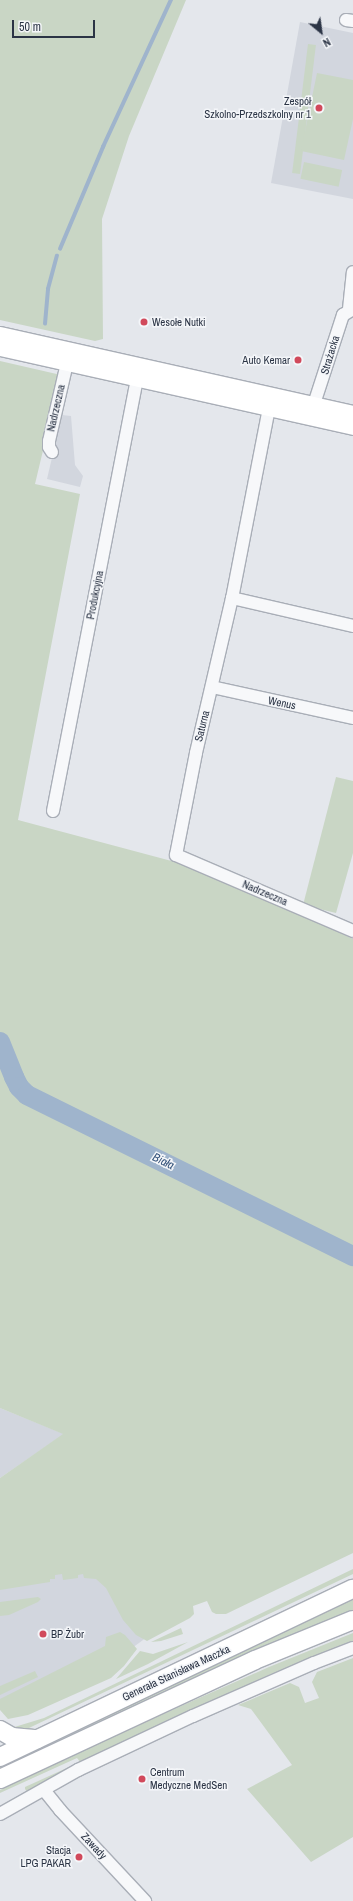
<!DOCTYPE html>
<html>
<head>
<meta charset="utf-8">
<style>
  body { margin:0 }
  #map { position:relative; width:353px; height:1901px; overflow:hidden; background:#e4e7ec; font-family:"Archivo Narrow",sans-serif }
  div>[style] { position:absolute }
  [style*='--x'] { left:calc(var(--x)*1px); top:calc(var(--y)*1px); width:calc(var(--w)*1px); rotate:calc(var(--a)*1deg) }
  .built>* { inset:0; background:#d2d6de }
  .green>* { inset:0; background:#c9d6c5; transform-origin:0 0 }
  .stream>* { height:3.5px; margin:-1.75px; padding:0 1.75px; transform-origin:1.75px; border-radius:1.75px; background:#9fb4cc }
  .river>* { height:20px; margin:-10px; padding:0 10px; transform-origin:10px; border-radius:10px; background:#9fb4cc }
  .roads { filter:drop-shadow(1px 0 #a9aeb7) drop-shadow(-1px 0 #a9aeb7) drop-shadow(0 1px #a9aeb7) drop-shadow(0 -1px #a9aeb7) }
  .minor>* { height:12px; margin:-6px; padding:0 6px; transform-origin:6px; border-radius:6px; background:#f7f8fa }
  .major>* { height:15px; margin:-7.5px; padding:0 7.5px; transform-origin:7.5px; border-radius:7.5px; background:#fff }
  .highway>* { height:18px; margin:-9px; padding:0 9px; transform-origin:9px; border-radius:9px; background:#fff }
  .dots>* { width:11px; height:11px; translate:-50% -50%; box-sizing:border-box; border:2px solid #f4f6f9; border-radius:50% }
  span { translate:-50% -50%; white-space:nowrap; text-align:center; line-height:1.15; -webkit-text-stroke:3px #f4f6f9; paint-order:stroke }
  .poi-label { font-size:11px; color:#2b3445 }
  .right { translate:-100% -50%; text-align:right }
  .left { translate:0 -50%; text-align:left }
  .street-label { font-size:11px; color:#2b3445 }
  .water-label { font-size:12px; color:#34527a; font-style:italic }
  .north { position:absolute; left:301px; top:12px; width:40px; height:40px; -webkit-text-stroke:3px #f4f6f9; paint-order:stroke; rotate:151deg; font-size:11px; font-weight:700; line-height:16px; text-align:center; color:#2b3445 }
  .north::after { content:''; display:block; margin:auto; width:14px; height:18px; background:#2b3445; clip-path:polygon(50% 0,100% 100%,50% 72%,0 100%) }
  .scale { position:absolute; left:12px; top:20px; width:83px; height:18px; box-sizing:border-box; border:2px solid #2b3445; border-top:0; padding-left:5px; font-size:12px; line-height:14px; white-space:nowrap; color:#2b3445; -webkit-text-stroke:3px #f4f6f9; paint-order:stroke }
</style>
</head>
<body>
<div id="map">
  <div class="built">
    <i style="clip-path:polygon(300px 22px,353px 33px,353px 199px,271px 183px)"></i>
    <i style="clip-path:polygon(62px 415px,71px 416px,75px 465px,83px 476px,80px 487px,47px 479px)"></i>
    <i style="clip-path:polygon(0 1408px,64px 1434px,0 1478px)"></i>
    <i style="clip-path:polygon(46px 1507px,154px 1632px,106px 1667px,0 1705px,0 1541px)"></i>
  </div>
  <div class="green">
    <i style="clip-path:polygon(0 0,186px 0,129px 136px,102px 219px,103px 339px,95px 341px,0 320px)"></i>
    <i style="left:308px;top:44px;width:8px;height:130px;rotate:7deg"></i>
    <i style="clip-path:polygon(317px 73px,353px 80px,353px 119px,344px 160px,301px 151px)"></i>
    <i style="left:304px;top:162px;width:39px;height:17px;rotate:12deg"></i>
    <i style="clip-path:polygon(0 361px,61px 375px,35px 484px,80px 494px,18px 820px,179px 863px,315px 921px,353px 939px,353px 1553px,226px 1614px,216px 1614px,212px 1612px,207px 1601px,193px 1606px,194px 1614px,190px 1618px,147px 1641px,136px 1635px,123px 1620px,106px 1588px,96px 1579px,84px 1578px,83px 1574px,78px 1575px,78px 1578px,63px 1580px,62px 1574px,55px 1575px,55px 1579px,50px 1579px,50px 1582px,0 1590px,0 1478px,63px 1434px,0 1408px)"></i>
    <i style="clip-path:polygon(336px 777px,353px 781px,353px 853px,336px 913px,303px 905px)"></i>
    <i style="clip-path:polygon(353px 1569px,353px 1574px,31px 1727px,25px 1730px,8px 1729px,44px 1718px)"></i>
    <i style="clip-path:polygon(38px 1597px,41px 1599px,38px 1602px,9px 1615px,0 1616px,0 1602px)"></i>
    <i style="clip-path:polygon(353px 1597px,353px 1612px,0 1771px,0 1764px)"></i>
    <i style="clip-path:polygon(181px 1628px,183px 1634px,161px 1641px,151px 1642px)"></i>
    <i style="clip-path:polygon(120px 1632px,125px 1635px,137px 1649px,124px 1666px,111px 1678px,28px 1715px,8px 1719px,0 1710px,0 1699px,105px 1646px,106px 1637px)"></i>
    <i style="clip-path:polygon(353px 1633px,353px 1643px,271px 1674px,81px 1763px,77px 1758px,0 1793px,0 1790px,127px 1730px,269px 1667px)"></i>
    <i style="clip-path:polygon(188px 1642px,148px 1664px,116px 1679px,140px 1651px,153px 1654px)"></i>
    <i style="clip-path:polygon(353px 1658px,353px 1837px,311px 1862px,247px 1789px,292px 1765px,251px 1709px,238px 1705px,290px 1683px,299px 1687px,305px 1703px,319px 1698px,312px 1682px,317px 1672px)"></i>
    <i style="clip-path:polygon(35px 1671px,38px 1677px,0 1695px,0 1686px)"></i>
    <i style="clip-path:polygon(69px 1767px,72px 1768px,28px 1793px,25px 1789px,25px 1787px)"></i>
  </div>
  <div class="stream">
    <i style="--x:60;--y:249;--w:111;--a:-67.1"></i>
    <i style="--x:103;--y:147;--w:162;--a:-65.2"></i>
    <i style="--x:45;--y:324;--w:35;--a:-85"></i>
    <i style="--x:48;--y:289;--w:34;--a:-75"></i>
  </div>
  <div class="river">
    <i style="--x:0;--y:1042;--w:38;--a:68"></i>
    <i style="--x:14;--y:1077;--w:11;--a:63"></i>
    <i style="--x:19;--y:1087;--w:11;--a:45"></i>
    <i style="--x:27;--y:1095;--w:364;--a:26.3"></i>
  </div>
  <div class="roads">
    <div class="minor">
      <i style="--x:346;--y:20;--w:7;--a:8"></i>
      <i style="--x:349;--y:309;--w:37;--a:-84"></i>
      <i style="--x:314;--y:404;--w:94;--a:-72"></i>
      <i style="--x:343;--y:315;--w:12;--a:-31"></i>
      <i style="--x:269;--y:408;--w:194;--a:101"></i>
      <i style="--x:232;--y:598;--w:159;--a:103.1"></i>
      <i style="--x:196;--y:753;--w:104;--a:101.1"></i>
      <i style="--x:176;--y:855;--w:193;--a:23.2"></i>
      <i style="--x:52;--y:452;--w:6;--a:-121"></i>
      <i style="--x:49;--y:447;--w:6;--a:-90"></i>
      <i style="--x:49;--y:441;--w:80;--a:-77"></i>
      <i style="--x:232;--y:598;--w:124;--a:13"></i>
      <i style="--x:212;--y:687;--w:144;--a:12.4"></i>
      <i style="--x:53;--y:811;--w:440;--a:-79"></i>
      <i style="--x:44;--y:1790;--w:26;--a:51"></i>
      <i style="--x:60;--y:1810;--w:125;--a:47"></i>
      <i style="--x:0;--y:1814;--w:90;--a:-29.4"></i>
      <i style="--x:78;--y:1770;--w:127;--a:-25.2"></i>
      <i style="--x:193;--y:1716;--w:132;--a:-23.7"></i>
      <i style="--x:314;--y:1663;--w:42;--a:-21"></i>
    </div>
    <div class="major">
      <i style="--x:0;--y:334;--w:362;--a:12.6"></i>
      <i style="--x:0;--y:348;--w:362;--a:12.6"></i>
    </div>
    <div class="highway">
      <i style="--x:0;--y:1730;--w:14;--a:30"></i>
      <i style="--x:12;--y:1737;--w:25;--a:5"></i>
      <i style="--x:0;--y:1757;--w:391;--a:-25.5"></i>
      <i style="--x:0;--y:1779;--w:281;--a:-25"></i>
      <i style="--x:255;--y:1660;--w:106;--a:-22.2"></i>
    </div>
  </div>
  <div class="dots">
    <i style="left:319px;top:108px;background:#d1495b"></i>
    <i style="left:144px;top:322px;background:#d1495b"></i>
    <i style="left:298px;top:360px;background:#d1495b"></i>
    <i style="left:43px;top:1634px;background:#d1495b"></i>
    <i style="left:142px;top:1779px;background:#d1495b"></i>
    <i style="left:79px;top:1857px;background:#d1495b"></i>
  </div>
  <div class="poi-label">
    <span class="right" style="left:311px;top:108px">Zespół<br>Szkolno-Przedszkolny nr 1</span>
    <span class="left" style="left:152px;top:322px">Wesołe Nutki</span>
    <span class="right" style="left:290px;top:360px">Auto Kemar</span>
    <span class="left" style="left:51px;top:1634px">BP Żubr</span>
    <span class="left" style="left:150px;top:1779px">Centrum<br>Medyczne MedSen</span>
    <span class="right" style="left:71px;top:1857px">Stacja<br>LPG PAKAR</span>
  </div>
  <div class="street-label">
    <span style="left:330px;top:355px;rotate:-73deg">Strażacka</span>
    <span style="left:56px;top:408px;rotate:-77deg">Nadrzeczna</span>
    <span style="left:95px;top:595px;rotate:-79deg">Produkcyjna</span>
    <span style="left:282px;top:703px;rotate:12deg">Wenus</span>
    <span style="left:202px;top:726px;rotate:-76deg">Saturna</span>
    <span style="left:265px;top:893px;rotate:23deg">Nadrzeczna</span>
    <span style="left:176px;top:1673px;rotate:-25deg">Generała Stanisława Maczka</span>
    <span style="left:94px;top:1846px;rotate:47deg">Zawady</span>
  </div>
  <div class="water-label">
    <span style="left:163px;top:1162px;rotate:26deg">Biała</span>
  </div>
  <div class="north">N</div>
  <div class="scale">50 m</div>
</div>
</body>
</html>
